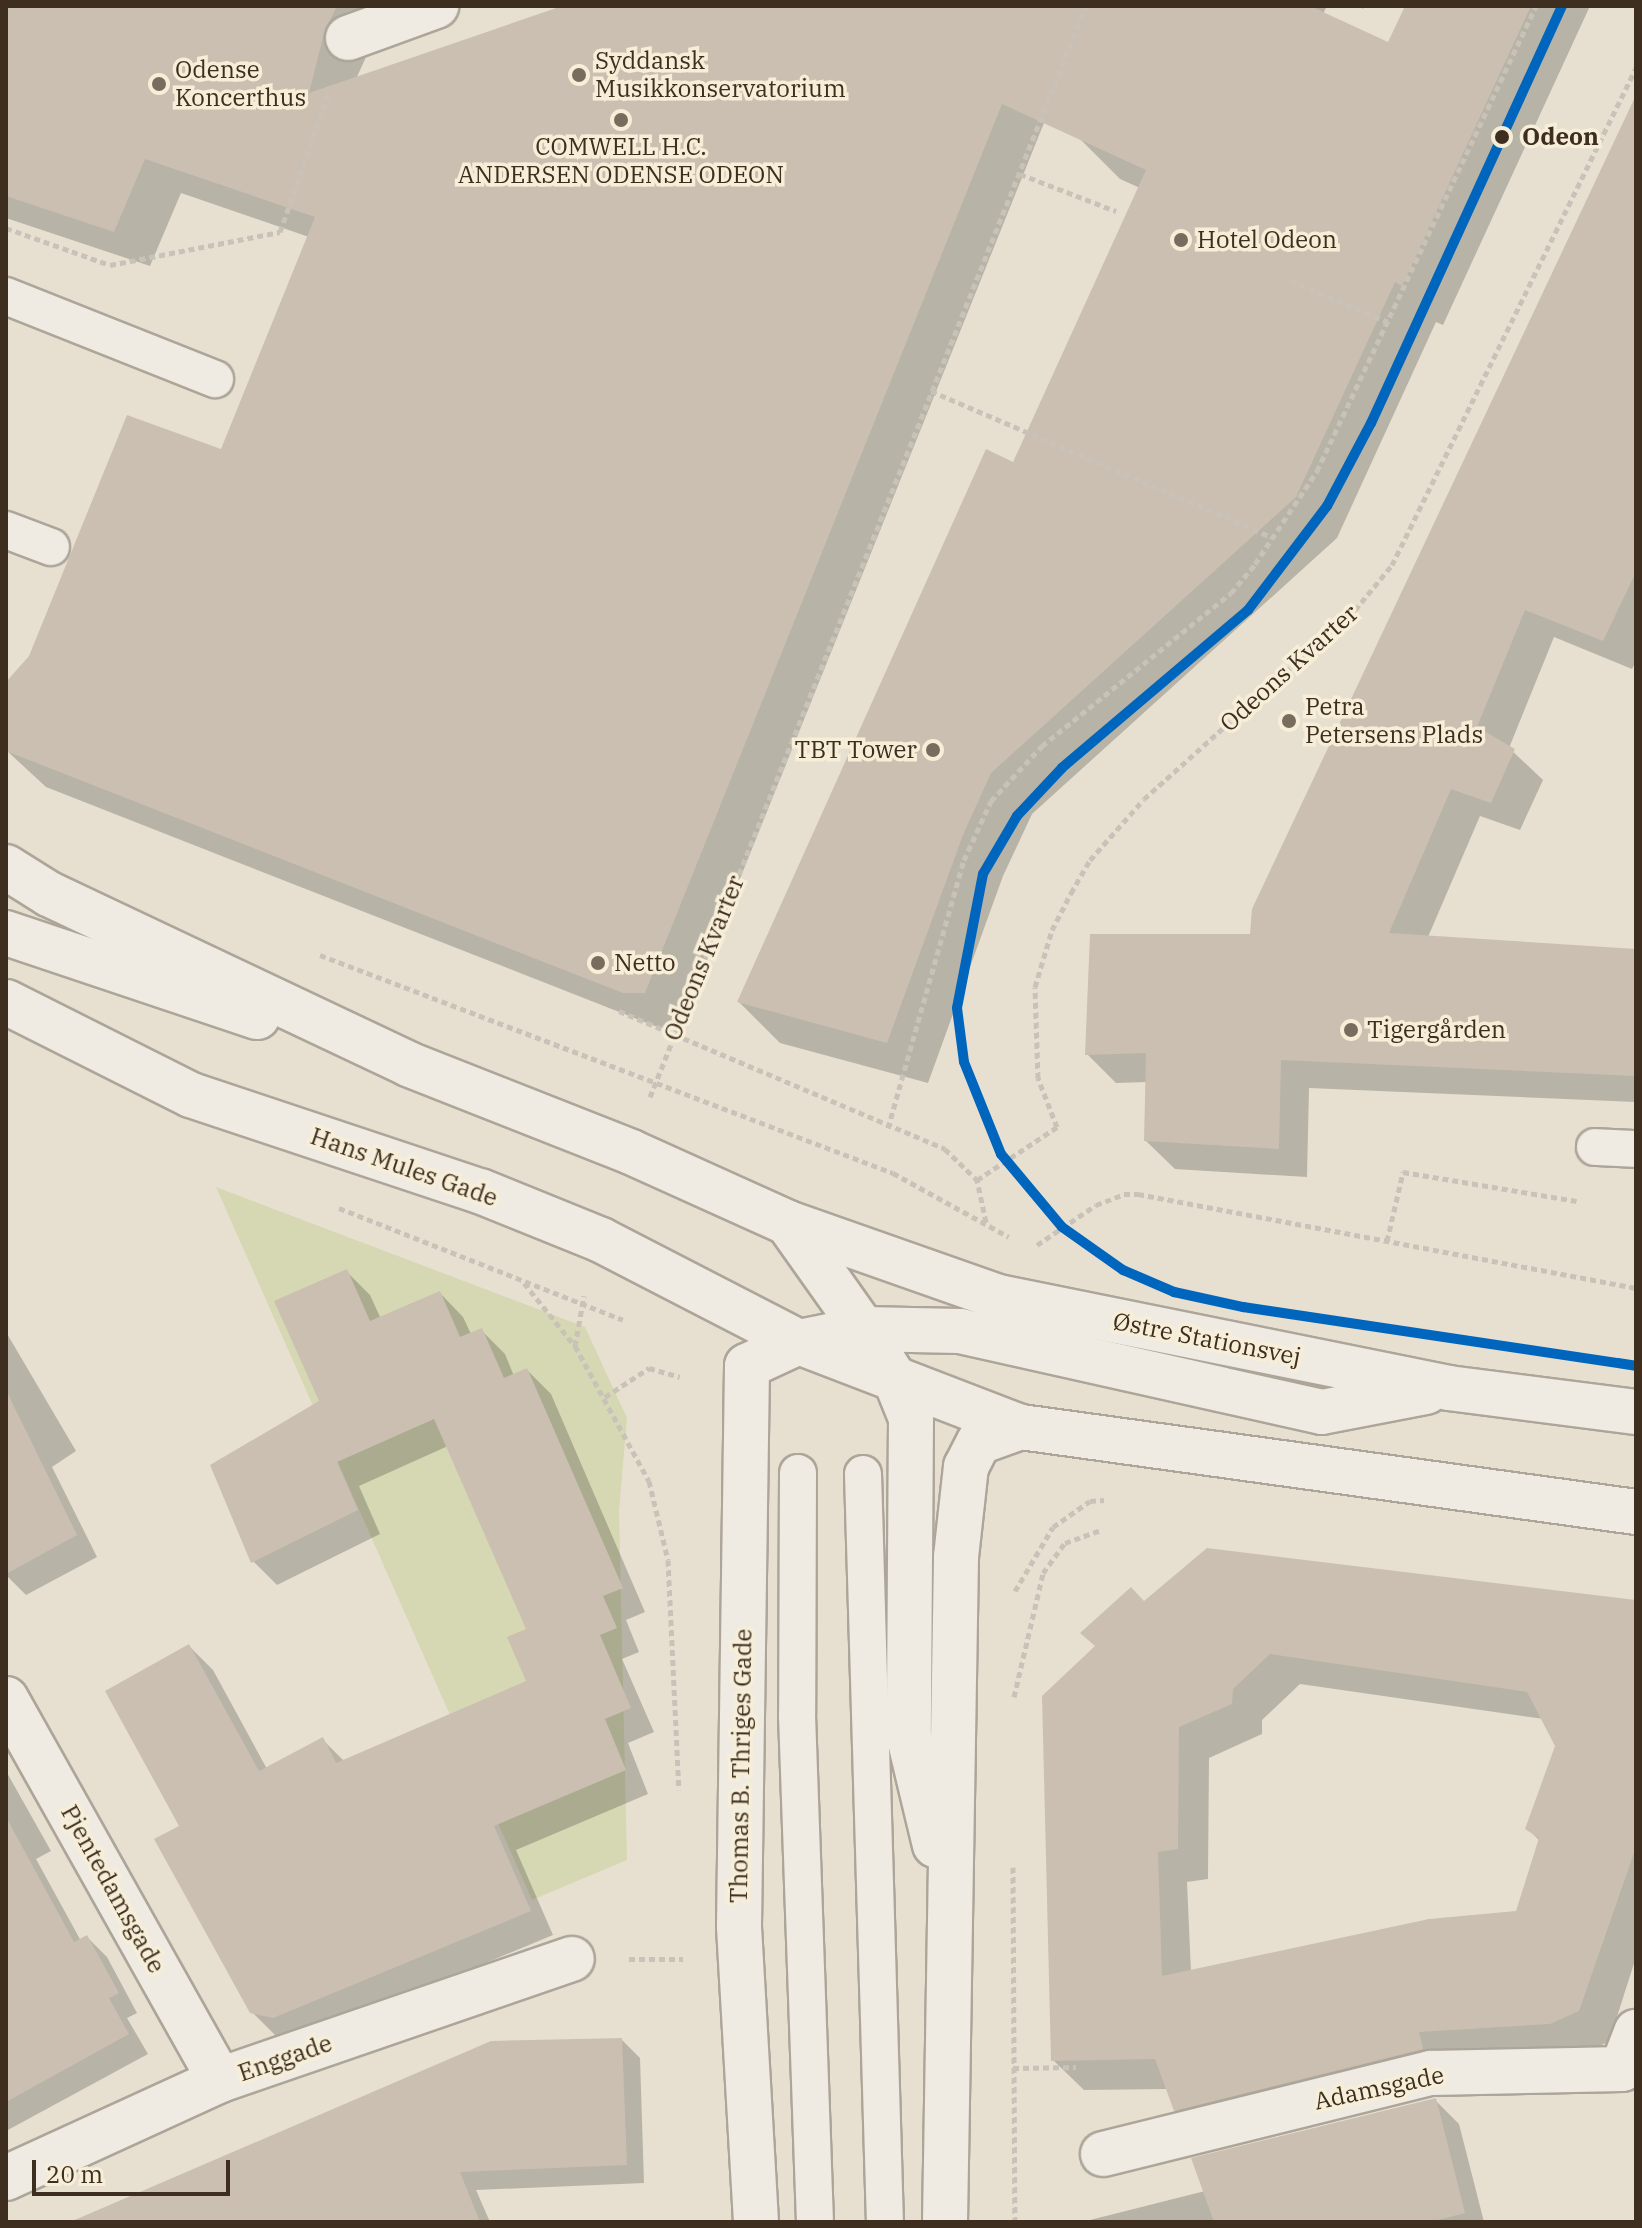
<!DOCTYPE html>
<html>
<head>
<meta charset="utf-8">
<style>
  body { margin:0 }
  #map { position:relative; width:1642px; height:2228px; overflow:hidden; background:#e7e0d1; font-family:"IBM Plex Serif",serif }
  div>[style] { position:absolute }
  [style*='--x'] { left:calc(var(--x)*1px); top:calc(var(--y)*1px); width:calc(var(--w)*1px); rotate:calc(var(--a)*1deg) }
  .green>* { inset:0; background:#d6d7b3 }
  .shadow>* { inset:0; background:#0003 }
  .building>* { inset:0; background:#cbbfb2 }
  .path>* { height:5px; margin-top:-2.5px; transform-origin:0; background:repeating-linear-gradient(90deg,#c8c2b9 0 6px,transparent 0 10px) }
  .roads { filter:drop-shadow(2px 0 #ada599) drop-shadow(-2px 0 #ada599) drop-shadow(0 2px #ada599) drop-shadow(0 -2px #ada599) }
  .service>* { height:36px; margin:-18px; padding:0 18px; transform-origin:18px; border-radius:18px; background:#efebe3 }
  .pedestrian>* { height:44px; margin:-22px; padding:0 22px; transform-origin:22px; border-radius:22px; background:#efebe3 }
  .minor>* { height:44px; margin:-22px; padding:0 22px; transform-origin:22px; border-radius:22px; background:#efebe3 }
  .tertiary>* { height:44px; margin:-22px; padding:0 22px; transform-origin:22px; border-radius:22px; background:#efebe3 }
  .tram-1>* { height:10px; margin:-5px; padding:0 5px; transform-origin:5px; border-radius:5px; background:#0065bd }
  .dots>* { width:22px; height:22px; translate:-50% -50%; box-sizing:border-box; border:4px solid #f7eed8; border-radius:50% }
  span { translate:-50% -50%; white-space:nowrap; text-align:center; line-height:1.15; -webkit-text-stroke:7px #f7eed8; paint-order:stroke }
  .poi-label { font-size:24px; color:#3d2e20 }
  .left { translate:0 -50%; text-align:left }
  .right { translate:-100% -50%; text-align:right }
  .stop-label { font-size:24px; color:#3d2e20; font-weight:700 }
  .street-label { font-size:24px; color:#3d2e20 }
  .frame { position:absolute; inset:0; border:8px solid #3d2e20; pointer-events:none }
  .scale { position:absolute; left:32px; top:2160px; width:198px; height:36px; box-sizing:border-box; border:4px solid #3d2e20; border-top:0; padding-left:10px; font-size:24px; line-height:28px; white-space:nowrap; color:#3d2e20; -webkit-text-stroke:6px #f7eed8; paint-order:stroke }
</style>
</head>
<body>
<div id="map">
  <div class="green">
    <i style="clip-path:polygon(216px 1187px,585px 1327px,627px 1418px,619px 1511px,627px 1860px,532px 1900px)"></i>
  </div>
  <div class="shadow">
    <i style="clip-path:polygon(6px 6px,359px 6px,371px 46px,356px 79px,568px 6px,1091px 6px,680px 1028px,660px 1028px,46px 787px,6px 750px,6px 685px,222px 452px,309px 237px,181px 193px,150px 266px,6px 218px)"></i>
    <i style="clip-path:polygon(1139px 6px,1327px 6px,1323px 14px,1389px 44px,1407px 6px,1590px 6px,1443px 325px,1436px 322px,1337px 538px,1032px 814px,1003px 876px,928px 1083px,780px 1043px,739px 1002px,1014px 464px,1140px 188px,1120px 179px,1079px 138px)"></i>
    <i style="clip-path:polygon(1636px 98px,1636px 661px,1632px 669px,1554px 637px,1509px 748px,1543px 780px,1520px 830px,1480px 816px,1428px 937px,1636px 951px,1636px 1102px,1309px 1088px,1307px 1177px,1175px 1169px,1146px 1141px,1147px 1082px,1116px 1083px,1087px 1054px,1252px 936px)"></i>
    <i style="clip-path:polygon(346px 1271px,370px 1295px,381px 1319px,440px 1293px,463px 1317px,471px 1334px,481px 1330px,505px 1354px,514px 1376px,527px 1370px,551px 1394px,645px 1612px,626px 1620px,639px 1652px,622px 1659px,654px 1732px,628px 1743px,648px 1794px,516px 1850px,553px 1935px,298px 2041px,276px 2036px,251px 2011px,182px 1827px,189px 1646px,213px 1670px,267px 1769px,323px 1740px,344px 1761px,529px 1682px,528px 1630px,448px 1446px,359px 1486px,380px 1534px,277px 1585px,253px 1561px,321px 1402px)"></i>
    <i style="clip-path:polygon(6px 1332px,76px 1451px,52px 1467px,97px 1557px,26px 1595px,6px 1575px)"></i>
    <i style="clip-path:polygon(evenodd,1636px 1602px,1636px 1957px,1609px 2042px,1581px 2053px,1206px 2140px,1175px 2110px,1168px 2089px,1084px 2090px,1053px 2060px,1144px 1603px,1636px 1602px,1300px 1684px,1544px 1719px,1557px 1746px,1528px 1829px,1540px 1841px,1518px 1913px,1191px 1972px,1187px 1882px,1208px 1879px,1209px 1758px,1262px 1734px,1262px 1720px,1300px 1684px)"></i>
    <i style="clip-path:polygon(6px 1771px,51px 1851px,36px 1859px,81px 1941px,87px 1937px,107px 1957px,137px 2013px,127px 2018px,148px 2054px,6px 2131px)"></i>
    <i style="clip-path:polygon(622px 2040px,640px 2058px,644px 2183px,476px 2190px,490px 2222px,71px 2222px)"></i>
    <i style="clip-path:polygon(1435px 2100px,1459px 2124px,1484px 2222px,1090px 2220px,1205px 2191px)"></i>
  </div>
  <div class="building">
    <i style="clip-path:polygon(6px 6px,337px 6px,324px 33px,309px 93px,562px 6px,1310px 6px,1388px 42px,1405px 6px,1531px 6px,1402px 286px,1395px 282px,1296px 497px,991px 773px,963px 835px,887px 1043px,737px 1002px,986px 449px,1013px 462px,1146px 170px,1002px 104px,645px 993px,623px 993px,6px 751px,6px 682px,29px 656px,127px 415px,221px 449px,315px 217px,145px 159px,114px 232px,6px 196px)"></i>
    <i style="clip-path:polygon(1636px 95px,1636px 572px,1603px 641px,1525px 610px,1477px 727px,1515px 749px,1491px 803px,1451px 789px,1389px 933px,1636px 949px,1636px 1076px,1281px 1060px,1279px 1149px,1144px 1141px,1146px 1053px,1085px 1055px,1090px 934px,1250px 934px,1252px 909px)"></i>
    <i style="clip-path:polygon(347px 1269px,370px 1321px,440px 1291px,460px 1337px,482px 1328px,504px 1378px,527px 1368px,623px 1588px,603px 1596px,617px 1628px,600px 1635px,631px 1708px,605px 1719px,626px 1770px,494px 1826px,531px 1911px,273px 2018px,250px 2013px,154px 1839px,179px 1826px,105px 1691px,189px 1644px,259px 1771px,323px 1737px,336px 1763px,526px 1681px,507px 1637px,526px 1629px,434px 1419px,337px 1462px,358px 1510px,251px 1563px,210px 1465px,319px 1401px,274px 1301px)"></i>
    <i style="clip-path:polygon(6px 1390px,77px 1535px,6px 1574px)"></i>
    <i style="clip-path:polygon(evenodd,1207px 1548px,1636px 1600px,1636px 1847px,1579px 2011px,1550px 2024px,1419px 2032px,1423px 2049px,1174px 2111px,1155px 2059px,1051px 2061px,1042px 1696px,1095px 1646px,1080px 1633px,1131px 1587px,1144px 1601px,1207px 1548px,1270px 1654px,1527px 1692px,1555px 1746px,1525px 1829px,1539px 1838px,1516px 1911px,1429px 1919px,1162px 1976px,1158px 1852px,1178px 1849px,1179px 1727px,1232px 1704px,1233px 1689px,1270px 1654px)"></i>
    <i style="clip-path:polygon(6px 1817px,74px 1942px,87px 1935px,119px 1993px,109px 1998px,129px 2034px,6px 2102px)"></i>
    <i style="clip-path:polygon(622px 2038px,627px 2165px,460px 2172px,480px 2222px,70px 2222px,491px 2041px)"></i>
    <i style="clip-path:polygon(1436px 2098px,1465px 2213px,1430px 2222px,1214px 2222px,1191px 2158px)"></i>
  </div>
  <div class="path">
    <i style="--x:1361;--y:7;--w:1;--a:-45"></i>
    <i style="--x:1020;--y:174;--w:103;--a:21.1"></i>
    <i style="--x:6;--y:228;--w:110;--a:19.6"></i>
    <i style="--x:110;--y:265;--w:173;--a:-11"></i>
    <i style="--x:280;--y:232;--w:148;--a:-70.7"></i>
    <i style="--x:1291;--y:281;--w:105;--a:22.9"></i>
    <i style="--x:931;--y:391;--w:371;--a:23.2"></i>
    <i style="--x:320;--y:955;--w:613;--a:20.83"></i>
    <i style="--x:893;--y:1173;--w:132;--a:28.9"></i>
    <i style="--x:619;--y:1011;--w:354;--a:22.9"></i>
    <i style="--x:945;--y:1149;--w:45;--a:44.1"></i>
    <i style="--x:650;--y:1097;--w:1175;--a:-68.22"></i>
    <i style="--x:888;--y:1128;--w:279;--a:-74.2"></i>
    <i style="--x:964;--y:860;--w:65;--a:-65.4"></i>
    <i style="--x:991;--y:801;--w:75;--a:-47.2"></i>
    <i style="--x:1042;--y:746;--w:243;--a:-39"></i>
    <i style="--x:1231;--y:593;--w:38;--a:-50"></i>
    <i style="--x:1255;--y:564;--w:112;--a:-56.3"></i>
    <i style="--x:1317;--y:471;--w:514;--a:-64.78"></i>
    <i style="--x:339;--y:1208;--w:305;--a:21.5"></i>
    <i style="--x:986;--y:1222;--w:43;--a:-102.1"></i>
    <i style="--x:977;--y:1180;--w:96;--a:-33.5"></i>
    <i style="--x:1057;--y:1127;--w:53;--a:-111.2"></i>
    <i style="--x:1038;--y:1078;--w:91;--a:-91.9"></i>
    <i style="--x:1035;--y:987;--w:59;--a:-73.4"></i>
    <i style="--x:1052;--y:930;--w:42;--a:-62.8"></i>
    <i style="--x:1071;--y:893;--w:38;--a:-60"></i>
    <i style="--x:1090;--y:860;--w:81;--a:-48.5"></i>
    <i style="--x:1144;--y:799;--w:283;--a:-41.9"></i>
    <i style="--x:1355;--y:610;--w:58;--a:-50.6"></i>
    <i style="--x:1392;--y:565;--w:554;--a:-63.85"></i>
    <i style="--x:1387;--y:1241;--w:71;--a:-76.9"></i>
    <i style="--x:1403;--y:1172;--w:176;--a:9.5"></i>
    <i style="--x:1037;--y:1245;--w:71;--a:-34.1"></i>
    <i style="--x:1096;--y:1205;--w:30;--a:-21"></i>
    <i style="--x:1124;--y:1194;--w:14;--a:0"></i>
    <i style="--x:1138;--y:1194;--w:507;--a:10.69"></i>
    <i style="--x:524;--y:1283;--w:81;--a:51"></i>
    <i style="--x:575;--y:1346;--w:154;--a:61.3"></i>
    <i style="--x:649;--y:1481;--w:81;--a:76.5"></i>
    <i style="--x:668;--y:1560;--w:230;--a:87.3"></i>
    <i style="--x:575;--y:1346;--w:51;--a:-79.8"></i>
    <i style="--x:605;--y:1397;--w:53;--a:-33.4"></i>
    <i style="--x:649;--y:1368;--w:32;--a:16"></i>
    <i style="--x:1015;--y:1591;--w:74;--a:-59.3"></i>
    <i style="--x:1053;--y:1527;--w:45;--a:-35.1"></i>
    <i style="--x:1090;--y:1501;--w:14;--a:-4"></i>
    <i style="--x:1014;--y:1697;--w:127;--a:-76.8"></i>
    <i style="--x:1043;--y:1573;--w:37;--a:-54"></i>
    <i style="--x:1065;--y:1543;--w:37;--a:-20"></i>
    <i style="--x:1013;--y:1867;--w:355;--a:89.7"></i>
    <i style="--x:629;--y:1959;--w:54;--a:0"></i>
    <i style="--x:1013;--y:2068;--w:63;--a:-0.9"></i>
  </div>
  <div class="roads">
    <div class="service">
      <i style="--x:6;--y:296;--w:225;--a:21.7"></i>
      <i style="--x:6;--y:530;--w:48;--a:20.7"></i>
      <i style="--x:1595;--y:1147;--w:41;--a:2.8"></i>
      <i style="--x:798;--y:1473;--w:242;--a:90.2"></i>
      <i style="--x:797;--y:1715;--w:507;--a:87.97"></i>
      <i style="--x:863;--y:1474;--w:748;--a:88.32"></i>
    </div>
    <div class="pedestrian">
      <i style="--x:348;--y:38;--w:94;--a:-20"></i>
    </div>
    <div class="minor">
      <i style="--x:6;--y:1699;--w:437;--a:60.7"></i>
      <i style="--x:1103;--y:2154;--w:338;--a:-13.9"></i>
      <i style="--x:1431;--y:2073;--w:191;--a:-1.2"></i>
      <i style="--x:1622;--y:2069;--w:40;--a:-69"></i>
      <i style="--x:6;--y:2178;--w:235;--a:-24.6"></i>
      <i style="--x:220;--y:2080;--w:372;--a:-19"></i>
    </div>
    <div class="tertiary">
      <i style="--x:6;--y:867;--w:51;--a:32.1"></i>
      <i style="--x:49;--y:894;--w:397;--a:25.3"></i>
      <i style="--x:408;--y:1064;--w:240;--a:21.5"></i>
      <i style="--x:631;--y:1152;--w:172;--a:24.3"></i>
      <i style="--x:788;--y:1223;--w:223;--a:19.4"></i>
      <i style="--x:998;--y:1297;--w:460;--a:11.4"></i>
      <i style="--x:1449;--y:1388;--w:189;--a:7.3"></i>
      <i style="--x:6;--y:933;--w:265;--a:18.5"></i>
      <i style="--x:6;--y:1002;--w:207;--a:26.7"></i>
      <i style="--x:191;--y:1095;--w:305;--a:18.4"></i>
      <i style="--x:480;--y:1191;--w:131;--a:22"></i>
      <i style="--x:601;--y:1240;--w:223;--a:27.3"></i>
      <i style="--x:799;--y:1342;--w:238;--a:21"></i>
      <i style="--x:1021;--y:1427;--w:621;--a:7.87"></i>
      <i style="--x:788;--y:1223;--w:130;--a:54.7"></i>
      <i style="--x:863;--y:1329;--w:62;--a:57.6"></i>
      <i style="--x:896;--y:1381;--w:40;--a:68"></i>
      <i style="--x:911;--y:1418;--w:319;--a:90.4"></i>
      <i style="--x:909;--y:1737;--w:111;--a:76.5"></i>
      <i style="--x:756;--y:2222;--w:296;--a:-93.3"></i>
      <i style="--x:739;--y:1926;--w:560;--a:-89.18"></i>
      <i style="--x:747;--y:1366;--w:57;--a:-24.8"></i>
      <i style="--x:799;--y:1342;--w:65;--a:-11.5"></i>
      <i style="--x:863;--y:1329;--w:97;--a:1.2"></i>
      <i style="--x:960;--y:1331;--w:371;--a:12.6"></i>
      <i style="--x:1322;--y:1412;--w:106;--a:-10.9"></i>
      <i style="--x:945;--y:2222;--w:665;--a:-89.05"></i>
      <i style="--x:956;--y:1557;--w:91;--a:-83.7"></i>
      <i style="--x:966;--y:1467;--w:28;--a:-63"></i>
      <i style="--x:979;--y:1442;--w:45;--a:-19.7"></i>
    </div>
  </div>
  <div class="tram-1">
    <i style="--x:1562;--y:6;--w:459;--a:114.6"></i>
    <i style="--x:1371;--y:423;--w:94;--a:117.9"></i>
    <i style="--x:1327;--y:506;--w:131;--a:127.2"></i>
    <i style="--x:1248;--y:610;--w:244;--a:139.7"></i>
    <i style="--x:1062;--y:768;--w:66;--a:133.2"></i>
    <i style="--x:1017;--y:816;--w:67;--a:120.4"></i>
    <i style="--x:983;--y:874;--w:136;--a:101"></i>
    <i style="--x:957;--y:1008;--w:54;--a:82.6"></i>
    <i style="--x:964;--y:1062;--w:99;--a:68.1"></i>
    <i style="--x:1001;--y:1154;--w:95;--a:50.1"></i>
    <i style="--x:1062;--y:1227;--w:75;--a:35.2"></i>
    <i style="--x:1123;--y:1270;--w:56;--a:23.3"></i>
    <i style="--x:1174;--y:1292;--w:71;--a:12.3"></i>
    <i style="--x:1243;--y:1307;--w:397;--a:8.5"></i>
  </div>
  <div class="dots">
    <i style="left:579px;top:75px;background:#786c5e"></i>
    <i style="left:159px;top:84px;background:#786c5e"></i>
    <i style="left:621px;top:120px;background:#786c5e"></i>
    <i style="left:1502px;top:137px;background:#3d2e20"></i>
    <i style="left:1181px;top:240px;background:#786c5e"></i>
    <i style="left:1289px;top:721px;background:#786c5e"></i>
    <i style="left:933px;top:750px;background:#786c5e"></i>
    <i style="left:598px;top:963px;background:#786c5e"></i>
    <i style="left:1351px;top:1030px;background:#786c5e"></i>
  </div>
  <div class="poi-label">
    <span class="left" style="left:595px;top:75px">Syddansk<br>Musikkonservatorium</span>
    <span class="left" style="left:175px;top:84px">Odense<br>Koncerthus</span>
    <span style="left:621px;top:161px">COMWELL H.C.<br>ANDERSEN ODENSE ODEON</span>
    <span class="left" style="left:1197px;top:240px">Hotel Odeon</span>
    <span class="left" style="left:1305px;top:721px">Petra<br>Petersens Plads</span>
    <span class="right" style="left:917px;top:750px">TBT Tower</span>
    <span class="left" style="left:614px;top:963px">Netto</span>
    <span class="left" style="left:1367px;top:1030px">Tigergården</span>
  </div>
  <div class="stop-label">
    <span class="left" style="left:1522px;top:137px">Odeon</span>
  </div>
  <div class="street-label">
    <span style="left:1289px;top:668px;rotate:-42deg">Odeons Kvarter</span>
    <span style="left:704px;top:958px;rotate:-68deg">Odeons Kvarter</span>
    <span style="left:404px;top:1167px;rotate:19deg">Hans Mules Gade</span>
    <span style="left:1207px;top:1339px;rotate:11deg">Østre Stationsvej</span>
    <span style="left:741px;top:1766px;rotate:-89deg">Thomas B. Thriges Gade</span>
    <span style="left:113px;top:1889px;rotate:61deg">Pjentedamsgade</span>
    <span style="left:285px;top:2058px;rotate:-19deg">Enggade</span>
    <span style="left:1379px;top:2088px;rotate:-12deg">Adamsgade</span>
  </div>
  <div class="frame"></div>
  <div class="scale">20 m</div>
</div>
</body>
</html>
